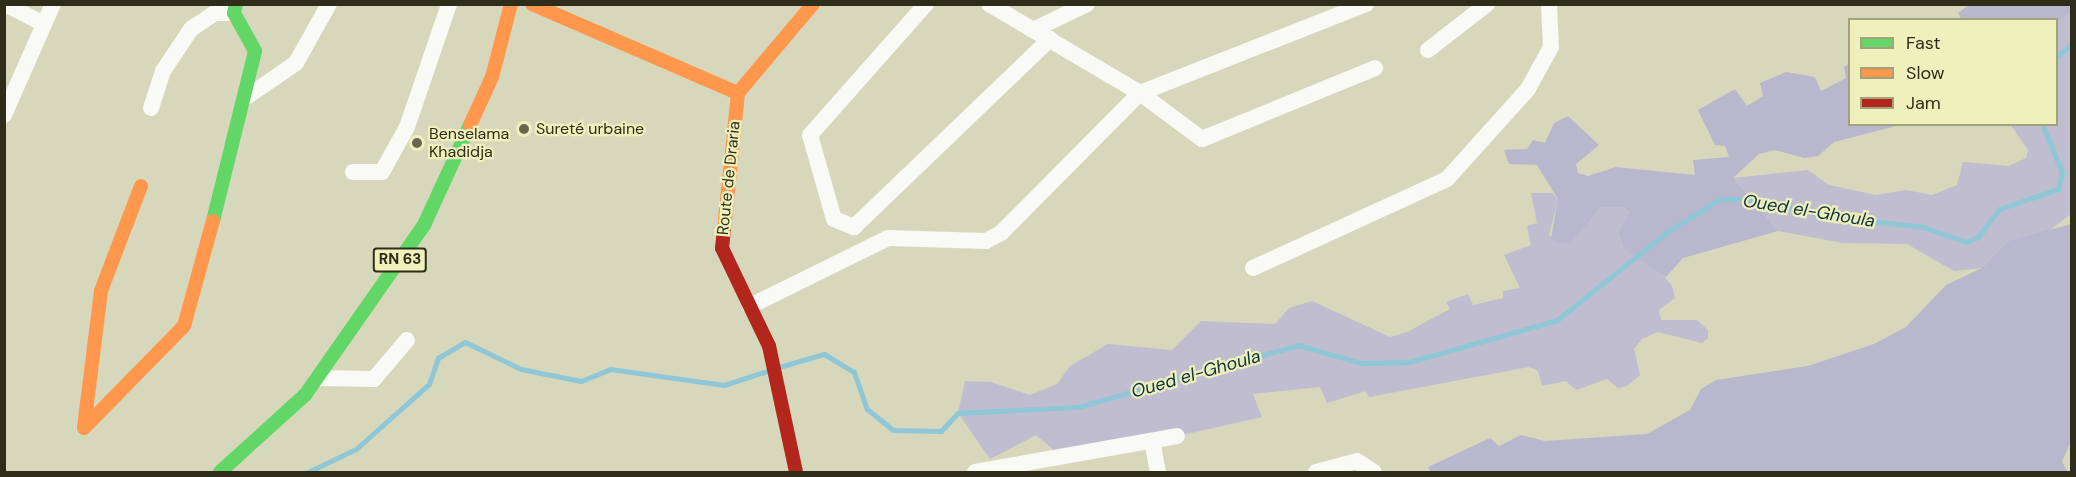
<!DOCTYPE html>
<html>
<head>
<meta charset="utf-8">
<style>
  body { margin:0 }
  #map { position:relative; width:2076px; height:477px; overflow:hidden; background:#d7d7bc; font-family:"DM Sans",sans-serif }
  div>[style] { position:absolute }
  [style*='--x'] { left:calc(var(--x)*1px); top:calc(var(--y)*1px); width:calc(var(--w)*1px); rotate:calc(var(--a)*1deg) }
  .green>* { inset:0; background:#bfbdcf }
  .forest>* { inset:0; background:#b9b7ce }
  .stream>* { height:5px; margin:-2.5px; padding:0 2.5px; transform-origin:2.5px; border-radius:2.5px; background:#8fc7d7 }
  .street>* { height:16px; margin:-8px; padding:0 8px; transform-origin:8px; border-radius:8px; background:#f9f9f5 }
  .fast>* { height:14px; margin:-7px; padding:0 7px; transform-origin:7px; border-radius:7px; background:#63d668 }
  .slow>* { height:14px; margin:-7px; padding:0 7px; transform-origin:7px; border-radius:7px; background:#ff974d }
  .jam>* { height:14px; margin:-7px; padding:0 7px; transform-origin:7px; border-radius:7px; background:#b3261e }
  .dots>* { width:16px; height:16px; translate:-50% -50%; box-sizing:border-box; border:3px solid #f0f0bd; border-radius:50% }
  span { translate:-50% -50%; white-space:nowrap; text-align:center; line-height:1.15; -webkit-text-stroke:4.5px #f0f0bd; paint-order:stroke }
  .shield-label span { padding:2px 4px; background:#f0f0bd; border:2px solid; border-radius:4px; -webkit-text-stroke-width:0 }
  .shield-label { font-size:15px; color:#2d2d19; font-weight:700 }
  .poi-label { font-size:16px; color:#2d2d19 }
  .left { translate:0 -50%; text-align:left }
  .street-label { font-size:16px; color:#2d2d19 }
  .water-label { font-size:18px; color:#0d3341; font-style:italic }
  .frame { position:absolute; inset:0; border:6px solid #2d2d19; pointer-events:none }
  .legend { position:absolute; left:1848px; top:18px; width:210px; height:108px; box-sizing:border-box; background:#f0f0bd; border:2px solid #a2a27b; margin:0; padding:8px 10px; list-style:none; font-size:18px; color:#2d2d19 }
  .legend li { display:flex; align-items:center; gap:12px; height:30px }
  .legend b { width:30px; border:2px solid #a2a27b }
</style>
</head>
<body>
<div id="map">
  <div class="green">
    <i style="clip-path:polygon(2071px 12px,2071px 214px,2043px 235px,2008px 241px,1982px 268px,1954px 271px,1907px 244px,1843px 243px,1778px 231px,1733px 178px,1808px 170px,1829px 185px,1876px 195px,1906px 190px,1932px 195px,1957px 185px,1963px 162px,2009px 166px,2026px 158px,2028px 150px,2011px 125px,2056px 124px,2057px 23px)"></i>
    <i style="clip-path:polygon(1531px 193px,1552px 193px,1558px 200px,1549px 235px,1568px 245px,1601px 207px,1624px 207px,1629px 212px,1622px 226px,1624px 249px,1658px 269px,1672px 286px,1675px 298px,1659px 310px,1661px 320px,1697px 320px,1708px 330px,1708px 338px,1702px 343px,1658px 332px,1642px 339px,1634px 349px,1640px 375px,1627px 386px,1618px 388px,1607px 379px,1576px 390px,1566px 381px,1542px 386px,1538px 371px,1529px 367px,1369px 397px,1366px 391px,1327px 403px,1320px 387px,1253px 394px,1262px 417px,1067px 461px,1036px 435px,990px 459px,958px 413px,965px 381px,991px 382px,1030px 395px,1057px 384px,1070px 366px,1108px 344px,1172px 350px,1201px 321px,1275px 324px,1289px 308px,1312px 301px,1390px 337px,1407px 332px,1450px 309px,1446px 302px,1468px 294px,1473px 305px,1503px 298px,1503px 291px,1520px 288px,1504px 255px,1531px 245px,1527px 226px,1537px 223px)"></i>
  </div>
  <div class="forest">
    <i style="clip-path:polygon(1969px 5px,2071px 5px,2071px 12px,2057px 23px,1961px 19px,1958px 13px)"></i>
    <i style="clip-path:polygon(1849px 64px,1850px 124px,1900px 125px,1834px 142px,1818px 156px,1804px 158px,1775px 150px,1759px 154px,1733px 178px,1778px 231px,1683px 258px,1666px 277px,1624px 249px,1619px 232px,1629px 212px,1624px 207px,1601px 207px,1569px 245px,1551px 239px,1558px 199px,1537px 165px,1509px 164px,1504px 150px,1527px 149px,1533px 140px,1545px 143px,1554px 123px,1568px 116px,1599px 145px,1576px 164px,1578px 173px,1588px 176px,1616px 167px,1695px 175px,1693px 160px,1729px 157px,1725px 146px,1715px 145px,1698px 110px,1735px 89px,1747px 106px,1763px 96px,1760px 83px,1786px 72px,1815px 77px,1821px 91px,1846px 78px,1844px 67px)"></i>
    <i style="clip-path:polygon(2071px 224px,2072px 438px,2062px 462px,2068px 472px,1431px 472px,1428px 467px,1490px 438px,1499px 446px,1521px 435px,1545px 441px,1647px 434px,1690px 410px,1701px 389px,1716px 380px,1808px 366px,1874px 344px,1906px 327px,1946px 285px,1982px 268px,2008px 241px)"></i>
  </div>
  <div class="stream">
    <i style="--x:2056;--y:58;--w:22;--a:-43"></i>
    <i style="--x:779;--y:367;--w:47;--a:-16.1"></i>
    <i style="--x:824;--y:354;--w:35;--a:31"></i>
    <i style="--x:854;--y:372;--w:39;--a:71"></i>
    <i style="--x:867;--y:409;--w:33;--a:39"></i>
    <i style="--x:893;--y:430;--w:48;--a:1.2"></i>
    <i style="--x:941;--y:431;--w:25;--a:-47"></i>
    <i style="--x:958;--y:413;--w:120;--a:-2.9"></i>
    <i style="--x:1078;--y:407;--w:229;--a:-15.7"></i>
    <i style="--x:1298;--y:345;--w:66;--a:15.9"></i>
    <i style="--x:1361;--y:363;--w:48;--a:-1.2"></i>
    <i style="--x:1409;--y:362;--w:154;--a:-15.8"></i>
    <i style="--x:1557;--y:320;--w:141;--a:-38.7"></i>
    <i style="--x:1667;--y:232;--w:62;--a:-31.9"></i>
    <i style="--x:1720;--y:199;--w:33;--a:0"></i>
    <i style="--x:1753;--y:199;--w:75;--a:13.1"></i>
    <i style="--x:1826;--y:216;--w:98;--a:6.5"></i>
    <i style="--x:1923;--y:227;--w:46;--a:19.2"></i>
    <i style="--x:1966;--y:242;--w:13;--a:-23"></i>
    <i style="--x:1978;--y:237;--w:35;--a:-53"></i>
    <i style="--x:1999;--y:209;--w:62;--a:-18.7"></i>
    <i style="--x:2058;--y:189;--w:17;--a:-77"></i>
    <i style="--x:2062;--y:172;--w:52;--a:-112.6"></i>
    <i style="--x:308;--y:472;--w:53;--a:-25.6"></i>
    <i style="--x:356;--y:449;--w:98;--a:-41.7"></i>
    <i style="--x:429;--y:384;--w:28;--a:-71"></i>
    <i style="--x:438;--y:358;--w:31;--a:-31"></i>
    <i style="--x:465;--y:342;--w:62;--a:25.7"></i>
    <i style="--x:521;--y:369;--w:61;--a:11.3"></i>
    <i style="--x:581;--y:381;--w:31;--a:-22"></i>
    <i style="--x:610;--y:369;--w:115;--a:8"></i>
    <i style="--x:724;--y:385;--w:45;--a:-18"></i>
  </div>
  <div class="street">
    <i style="--x:5;--y:4;--w:44;--a:27.1"></i>
    <i style="--x:926;--y:4;--w:175;--a:131.5"></i>
    <i style="--x:810;--y:135;--w:87;--a:74.1"></i>
    <i style="--x:834;--y:219;--w:22;--a:22"></i>
    <i style="--x:854;--y:227;--w:272;--a:-43.8"></i>
    <i style="--x:989;--y:4;--w:175;--a:30.5"></i>
    <i style="--x:1140;--y:93;--w:77;--a:36.6"></i>
    <i style="--x:1202;--y:139;--w:187;--a:-22.3"></i>
    <i style="--x:1033;--y:30;--w:60;--a:-25.7"></i>
    <i style="--x:1428;--y:50;--w:75;--a:-37.9"></i>
    <i style="--x:248;--y:96;--w:58;--a:-34.5"></i>
    <i style="--x:296;--y:63;--w:68;--a:-60.8"></i>
    <i style="--x:151;--y:108;--w:39;--a:-72"></i>
    <i style="--x:163;--y:71;--w:50;--a:-56.3"></i>
    <i style="--x:191;--y:29;--w:29;--a:-34"></i>
    <i style="--x:215;--y:13;--w:19;--a:0"></i>
    <i style="--x:4;--y:115;--w:121;--a:-66.2"></i>
    <i style="--x:353;--y:172;--w:29;--a:0"></i>
    <i style="--x:382;--y:172;--w:51;--a:-60.9"></i>
    <i style="--x:407;--y:127;--w:130;--a:-71.1"></i>
    <i style="--x:1253;--y:268;--w:213;--a:-24.6"></i>
    <i style="--x:1447;--y:179;--w:121;--a:-48"></i>
    <i style="--x:1528;--y:89;--w:48;--a:-61.3"></i>
    <i style="--x:1551;--y:47;--w:43;--a:-92.7"></i>
    <i style="--x:750;--y:306;--w:154;--a:-26.2"></i>
    <i style="--x:888;--y:238;--w:98;--a:1.8"></i>
    <i style="--x:986;--y:241;--w:17;--a:-28"></i>
    <i style="--x:1001;--y:233;--w:197;--a:-45.2"></i>
    <i style="--x:1140;--y:93;--w:243;--a:-21.5"></i>
    <i style="--x:318;--y:378;--w:56;--a:1"></i>
    <i style="--x:374;--y:379;--w:51;--a:-49.8"></i>
    <i style="--x:1152;--y:441;--w:32;--a:79"></i>
    <i style="--x:975;--y:472;--w:205;--a:-10.1"></i>
    <i style="--x:1316;--y:472;--w:42;--a:-15"></i>
    <i style="--x:1357;--y:461;--w:20;--a:33"></i>
  </div>
  <div class="fast">
    <i style="--x:213;--y:221;--w:175;--a:-76.1"></i>
    <i style="--x:255;--y:51;--w:43;--a:-118.9"></i>
    <i style="--x:234;--y:13;--w:9;--a:-77"></i>
    <i style="--x:220;--y:472;--w:115;--a:-42.2"></i>
    <i style="--x:305;--y:395;--w:208;--a:-55"></i>
    <i style="--x:424;--y:225;--w:110;--a:-65.3"></i>
  </div>
  <div class="slow">
    <i style="--x:532;--y:4;--w:224;--a:23.4"></i>
    <i style="--x:470;--y:125;--w:53;--a:-65.4"></i>
    <i style="--x:492;--y:77;--w:75;--a:-75.4"></i>
    <i style="--x:141;--y:186;--w:112;--a:110.9"></i>
    <i style="--x:101;--y:291;--w:138;--a:97.1"></i>
    <i style="--x:84;--y:428;--w:143;--a:-45.6"></i>
    <i style="--x:184;--y:326;--w:109;--a:-74.6"></i>
    <i style="--x:724;--y:229;--w:137;--a:-84.1"></i>
    <i style="--x:738;--y:93;--w:116;--a:-49.9"></i>
  </div>
  <div class="jam">
    <i style="--x:724;--y:229;--w:19;--a:96"></i>
    <i style="--x:722;--y:248;--w:109;--a:64.4"></i>
    <i style="--x:769;--y:346;--w:129;--a:77.9"></i>
  </div>
  <div class="dots">
    <i style="left:524px;top:129px;background:#686852"></i>
    <i style="left:417px;top:143px;background:#686852"></i>
  </div>
  <div class="shield-label">
    <span style="left:400px;top:260px">RN 63</span>
  </div>
  <div class="poi-label">
    <span class="left" style="left:536px;top:129px">Sureté urbaine</span>
    <span class="left" style="left:429px;top:143px">Benselama<br>Khadidja</span>
  </div>
  <div class="street-label">
    <span style="left:729px;top:178px;rotate:-84deg">Route de Draria</span>
  </div>
  <div class="water-label">
    <span style="left:1809px;top:211px;rotate:9deg">Oued el-Ghoula</span>
    <span style="left:1196px;top:374px;rotate:-16deg">Oued el-Ghoula</span>
  </div>
  <div class="frame"></div>
  <ul class="legend">
  <li><b style="height:8px;background:#63d668"></b>Fast</li>
  <li><b style="height:8px;background:#ff974d"></b>Slow</li>
  <li><b style="height:8px;background:#b3261e"></b>Jam</li>
  </ul>
</div>
</body>
</html>
